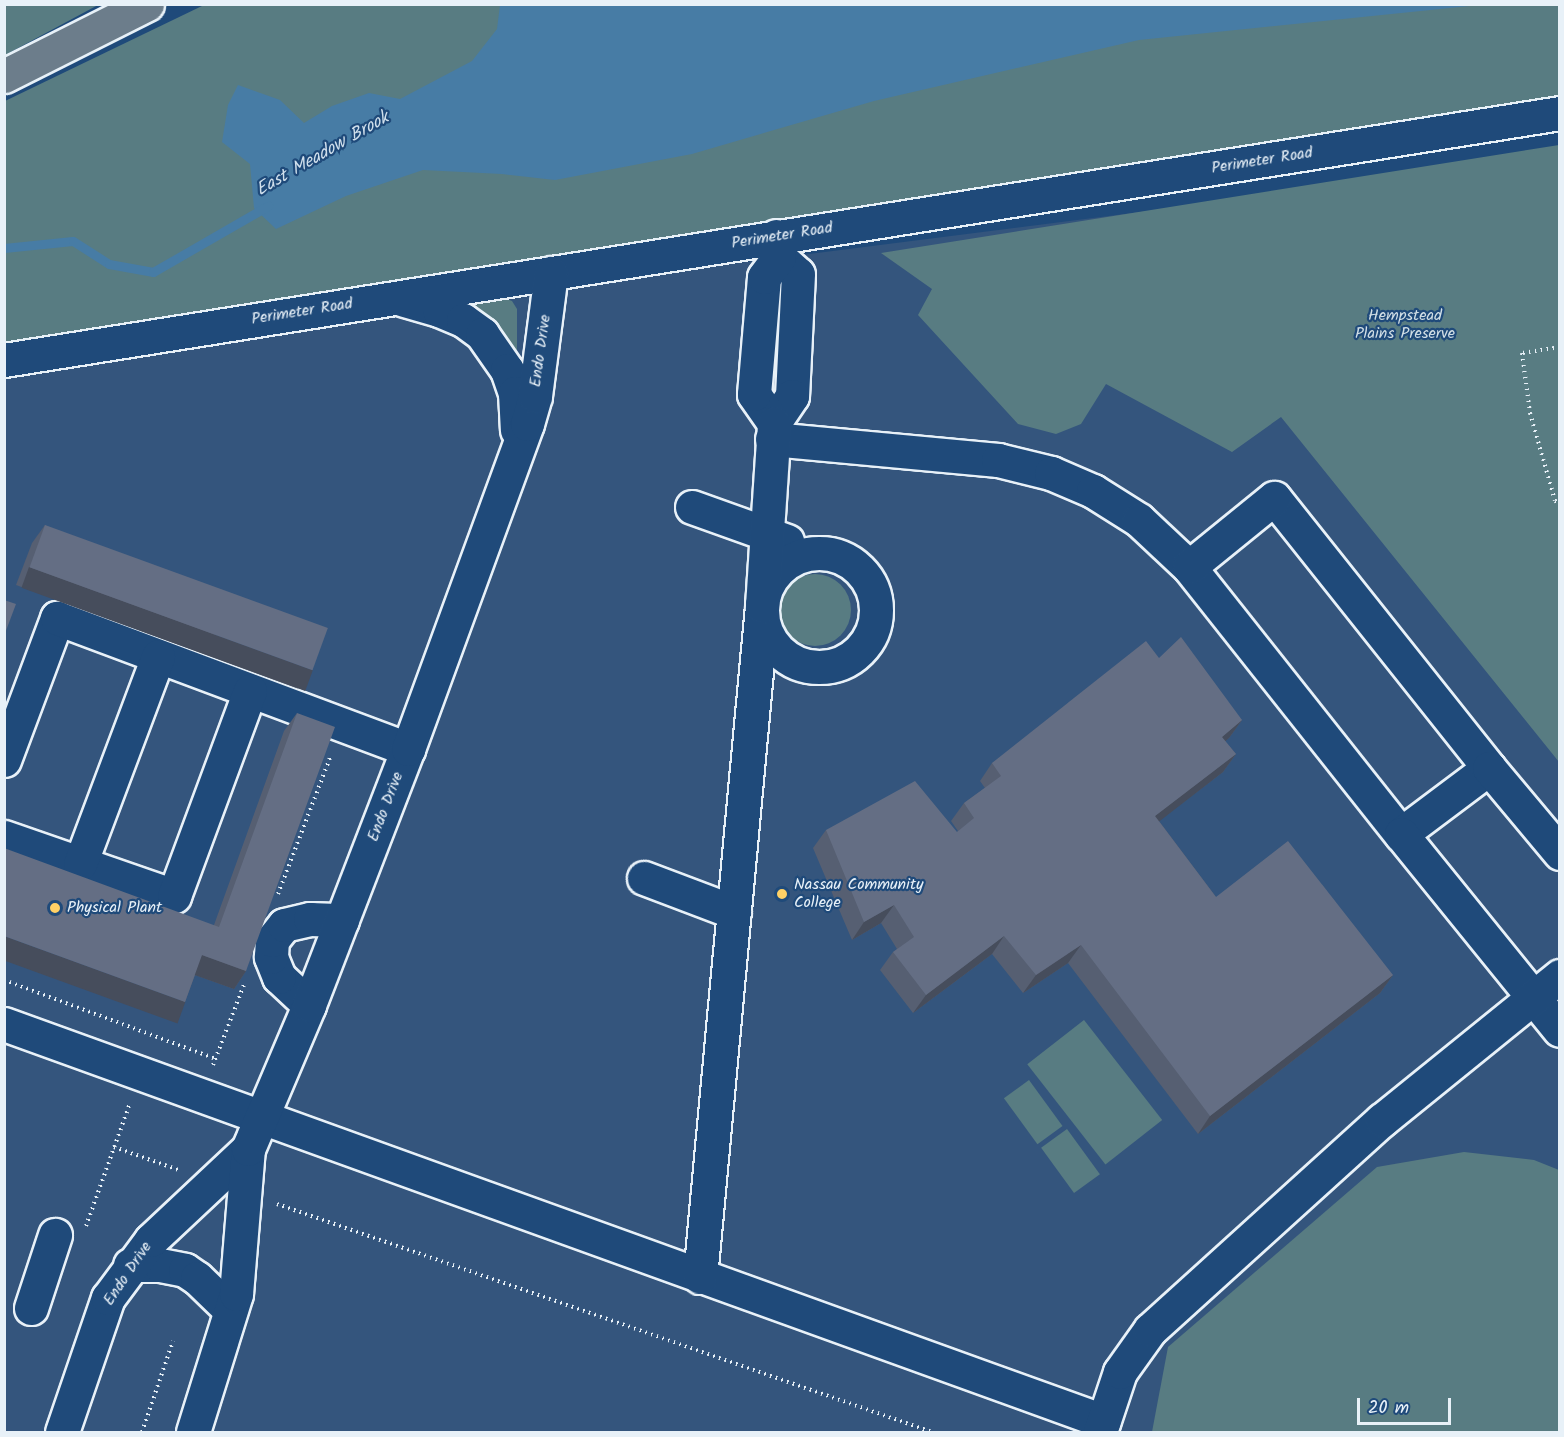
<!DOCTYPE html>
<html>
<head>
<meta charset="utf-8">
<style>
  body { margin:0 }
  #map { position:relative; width:1564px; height:1437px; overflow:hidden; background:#1f4a7a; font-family:Kalam,sans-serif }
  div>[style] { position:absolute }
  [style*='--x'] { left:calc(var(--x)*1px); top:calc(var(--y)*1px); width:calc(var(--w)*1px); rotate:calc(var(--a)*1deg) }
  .built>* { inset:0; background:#34557d }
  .green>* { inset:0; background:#587c82; transform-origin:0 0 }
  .round { border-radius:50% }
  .water>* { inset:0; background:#477ca5 }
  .stream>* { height:9px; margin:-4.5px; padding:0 4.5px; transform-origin:4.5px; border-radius:4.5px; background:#477ca5 }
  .path>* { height:4px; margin-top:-2px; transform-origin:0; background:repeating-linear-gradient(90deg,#e8f1f8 0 1.5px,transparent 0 6px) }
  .roads { filter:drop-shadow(2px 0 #e8f1f8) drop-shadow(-2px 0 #e8f1f8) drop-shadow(0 2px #e8f1f8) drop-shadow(0 -2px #e8f1f8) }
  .minor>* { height:33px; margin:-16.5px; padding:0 16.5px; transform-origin:16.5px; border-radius:16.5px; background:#1f4a7a }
  .minor>.ring { margin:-16.5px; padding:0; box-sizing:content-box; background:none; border:33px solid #1f4a7a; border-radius:50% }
  .highway>* { height:33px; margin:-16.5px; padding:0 16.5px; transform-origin:16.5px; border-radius:16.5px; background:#6c7d8b }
  .wall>* { inset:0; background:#565f72 }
  .shaded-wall>* { inset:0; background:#464d5c; transform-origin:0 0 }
  .building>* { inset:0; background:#646e84; transform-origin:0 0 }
  .dots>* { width:16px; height:16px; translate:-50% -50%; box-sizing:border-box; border:3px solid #1f4a7a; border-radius:50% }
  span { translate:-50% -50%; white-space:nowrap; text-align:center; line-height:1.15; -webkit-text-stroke:4.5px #1f4a7a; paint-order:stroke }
  .street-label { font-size:16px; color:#e8f1f8 }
  .park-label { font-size:16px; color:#d2dfe6 }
  .poi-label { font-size:16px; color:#e8f1f8 }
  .left { translate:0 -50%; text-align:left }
  .water-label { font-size:18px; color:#d0dfec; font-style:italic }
  .frame { position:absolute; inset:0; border:6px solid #e8f1f8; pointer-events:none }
  .scale { position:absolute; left:1357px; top:1398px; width:94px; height:27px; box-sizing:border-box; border:3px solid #e8f1f8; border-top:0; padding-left:8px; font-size:18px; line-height:21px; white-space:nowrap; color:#e8f1f8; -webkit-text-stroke:4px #1f4a7a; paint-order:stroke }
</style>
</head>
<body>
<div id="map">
  <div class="built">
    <i style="clip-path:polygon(1559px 159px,1559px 1432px,5px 1432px,4px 356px)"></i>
  </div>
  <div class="green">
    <i style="clip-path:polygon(5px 4px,98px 4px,98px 5px,5px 55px)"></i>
    <i style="clip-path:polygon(204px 5px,1559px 5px,1559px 97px,5px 344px,5px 101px)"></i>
    <i style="clip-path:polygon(1559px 145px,1559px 762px,1281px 417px,1232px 452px,1106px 384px,1081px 424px,1056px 434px,1018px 424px,918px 315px,932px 289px,881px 253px)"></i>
    <i style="clip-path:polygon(499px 296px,512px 301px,517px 309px,517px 375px,450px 305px)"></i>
    <i class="round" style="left:779px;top:574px;width:72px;height:72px"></i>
    <i style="left:1084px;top:1020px;width:127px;height:72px;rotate:52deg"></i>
    <i style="left:1029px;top:1080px;width:57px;height:31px;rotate:54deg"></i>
    <i style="left:1067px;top:1129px;width:56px;height:32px;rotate:54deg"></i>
    <i style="clip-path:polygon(1464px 1152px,1534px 1160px,1559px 1170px,1559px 1432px,1152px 1432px,1168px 1347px,1377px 1167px)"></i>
  </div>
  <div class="water">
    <i style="clip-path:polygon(500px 5px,1479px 5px,1139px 40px,874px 101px,692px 154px,555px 180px,502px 174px,423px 170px,346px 196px,276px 229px,254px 208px,250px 164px,222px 142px,228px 105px,238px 85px,280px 100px,304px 123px,332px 106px,369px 93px,400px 99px,472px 61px,497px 29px)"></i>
  </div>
  <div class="stream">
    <i style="--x:4;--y:248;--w:69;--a:-5.8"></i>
    <i style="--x:73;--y:241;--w:43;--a:32.6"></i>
    <i style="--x:109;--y:264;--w:45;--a:10.3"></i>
    <i style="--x:153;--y:272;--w:133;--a:-29.9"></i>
  </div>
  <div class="path">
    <i style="--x:1560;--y:347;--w:38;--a:171"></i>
    <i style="--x:1522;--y:353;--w:61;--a:82.4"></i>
    <i style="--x:1530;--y:413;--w:91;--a:74.1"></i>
    <i style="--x:1555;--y:501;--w:6;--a:31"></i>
    <i style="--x:278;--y:894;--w:149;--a:-69.1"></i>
    <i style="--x:4;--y:980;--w:226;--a:20.4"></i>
    <i style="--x:213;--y:1065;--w:89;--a:-68.9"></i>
    <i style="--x:114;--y:1147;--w:69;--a:19.5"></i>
    <i style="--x:277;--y:1204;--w:694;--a:19.19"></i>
    <i style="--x:86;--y:1226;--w:131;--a:-70.3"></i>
    <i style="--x:142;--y:1432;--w:96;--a:-71.2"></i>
  </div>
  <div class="roads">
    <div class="minor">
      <i style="--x:776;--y:236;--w:21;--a:82"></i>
      <i style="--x:779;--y:257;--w:25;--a:42"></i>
      <i style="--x:798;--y:274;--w:122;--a:92.8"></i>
      <i style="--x:792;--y:396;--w:32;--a:124"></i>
      <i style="--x:774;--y:423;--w:35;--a:-125"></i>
      <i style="--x:754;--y:394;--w:117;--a:-85.1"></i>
      <i style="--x:764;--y:277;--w:25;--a:-53"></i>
      <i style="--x:404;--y:300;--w:36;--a:16"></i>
      <i style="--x:439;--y:310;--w:26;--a:23"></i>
      <i style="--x:463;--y:320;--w:24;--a:36"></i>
      <i style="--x:482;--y:334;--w:44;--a:55.2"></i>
      <i style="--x:507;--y:370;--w:24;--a:71"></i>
      <i style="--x:515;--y:393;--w:37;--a:87"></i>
      <i style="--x:4;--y:360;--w:1575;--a:-9.02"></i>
      <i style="--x:772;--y:439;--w:227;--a:5.3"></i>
      <i style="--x:998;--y:460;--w:55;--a:13.8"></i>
      <i style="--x:1051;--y:473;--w:46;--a:23.2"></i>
      <i style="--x:1093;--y:491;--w:54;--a:32.2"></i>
      <i style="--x:1139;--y:520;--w:69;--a:43.2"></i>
      <i style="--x:1189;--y:567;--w:341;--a:51.6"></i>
      <i style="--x:1401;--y:834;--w:110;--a:-36.9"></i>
      <i style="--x:1489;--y:768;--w:345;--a:-128.5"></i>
      <i style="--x:1274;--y:498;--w:109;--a:140.9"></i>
      <i style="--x:692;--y:507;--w:101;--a:19.7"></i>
      <i class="ring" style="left:762px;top:553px;width:81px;height:81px"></i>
      <i style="--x:4;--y:760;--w:152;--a:-69.5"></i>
      <i style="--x:57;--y:618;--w:375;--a:20.5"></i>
      <i style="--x:1489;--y:768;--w:111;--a:50.1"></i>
      <i style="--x:1401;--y:834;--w:252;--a:51"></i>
      <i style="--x:4;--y:837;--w:180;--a:19.1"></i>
      <i style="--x:174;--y:896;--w:219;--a:-69.7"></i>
      <i style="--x:80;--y:864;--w:222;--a:-69.4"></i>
      <i style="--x:644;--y:878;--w:96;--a:20.7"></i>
      <i style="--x:309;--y:1005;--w:41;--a:-137"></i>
      <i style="--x:279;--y:977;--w:22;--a:-112"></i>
      <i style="--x:271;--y:957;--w:17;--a:-87"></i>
      <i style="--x:272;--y:940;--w:19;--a:-51"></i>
      <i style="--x:284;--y:925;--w:27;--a:-13"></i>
      <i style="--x:310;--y:919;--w:32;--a:2"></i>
      <i style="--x:4;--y:1024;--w:1169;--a:19.86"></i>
      <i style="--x:130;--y:1265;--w:30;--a:0"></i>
      <i style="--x:160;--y:1265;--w:25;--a:11"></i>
      <i style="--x:185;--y:1270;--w:14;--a:34"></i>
      <i style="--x:197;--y:1278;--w:46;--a:44.1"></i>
      <i style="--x:700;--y:1277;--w:674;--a:-84.72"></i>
      <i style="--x:762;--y:606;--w:183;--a:-86.2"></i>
      <i style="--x:31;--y:1308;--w:77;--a:-71.8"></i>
      <i style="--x:62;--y:1432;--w:142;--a:-71.1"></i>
      <i style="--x:108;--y:1298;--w:72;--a:-53.4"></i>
      <i style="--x:151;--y:1240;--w:133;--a:-43.2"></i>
      <i style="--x:193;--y:1432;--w:145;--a:-72.7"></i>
      <i style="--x:236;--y:1294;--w:145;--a:-85.3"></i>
      <i style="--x:248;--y:1149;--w:156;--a:-67"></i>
      <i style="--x:309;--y:1005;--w:274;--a:-68.9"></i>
      <i style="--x:408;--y:749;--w:346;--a:-69.9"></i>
      <i style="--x:527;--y:424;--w:29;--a:-74"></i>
      <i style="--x:535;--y:396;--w:124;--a:-82.6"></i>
      <i style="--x:1100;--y:1432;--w:63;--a:-71.6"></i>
      <i style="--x:1120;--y:1372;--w:52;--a:-54.5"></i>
      <i style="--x:1150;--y:1330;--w:313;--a:-42.2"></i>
      <i style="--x:1382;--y:1120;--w:229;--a:-39"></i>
    </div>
    <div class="highway">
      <i style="--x:4;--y:76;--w:160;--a:-26.7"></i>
    </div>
  </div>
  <div class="wall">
    <i style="clip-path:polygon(45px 525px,299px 689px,16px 585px,32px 543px)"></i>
    <i style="clip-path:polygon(1159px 658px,1242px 720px,1229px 738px,1225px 741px,1236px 754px,1223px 772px,1159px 821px,1216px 897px,1393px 975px,1380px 993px,1198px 1134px,1068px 963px,1023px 993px,992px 954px,913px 1013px,880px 970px,893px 952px,897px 949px,881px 923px,852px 940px,813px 848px,826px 830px,957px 832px,958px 831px,951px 821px,964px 803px,985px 788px,980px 781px,992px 763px)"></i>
    <i style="clip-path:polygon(297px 713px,246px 971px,234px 989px,195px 975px,185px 1002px,172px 1020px,214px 925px,284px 731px)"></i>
  </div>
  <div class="shaded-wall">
    <i style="left:29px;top:567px;width:302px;height:22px;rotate:20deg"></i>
    <i style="clip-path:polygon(1242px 720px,1229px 738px,1209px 755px,1222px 737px)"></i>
    <i style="clip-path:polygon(1236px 754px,1223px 772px,1143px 834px,1155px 816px)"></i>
    <i style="clip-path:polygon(894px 905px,881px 923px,852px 940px,864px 922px)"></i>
    <i style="left:4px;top:936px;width:193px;height:23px;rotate:20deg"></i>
    <i style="clip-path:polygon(1004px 936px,992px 954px,913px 1013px,926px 995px)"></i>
    <i style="clip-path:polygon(1081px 945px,1068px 963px,1023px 993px,1036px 975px)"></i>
    <i style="clip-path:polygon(202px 955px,246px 971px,234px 989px,189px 973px)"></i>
    <i style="clip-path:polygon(1393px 975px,1380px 993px,1198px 1134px,1210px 1116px)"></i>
  </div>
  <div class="building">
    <i style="left:45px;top:525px;width:301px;height:45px;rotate:20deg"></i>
    <i style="clip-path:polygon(4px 600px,16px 604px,4px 636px)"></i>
    <i style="clip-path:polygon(1181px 637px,1242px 720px,1222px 737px,1236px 754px,1155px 816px,1216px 897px,1288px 841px,1393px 975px,1210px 1116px,1081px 945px,1036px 975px,1004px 936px,926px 995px,893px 952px,914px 937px,894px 905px,864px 922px,826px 830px,915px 781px,957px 832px,974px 818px,964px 803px,1001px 776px,992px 763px,1146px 641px,1159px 658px)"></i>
    <i style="clip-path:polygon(297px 713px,335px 727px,246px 971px,202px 955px,185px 1002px,4px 936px,4px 848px,219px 927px)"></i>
  </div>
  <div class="dots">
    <i style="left:782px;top:894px;background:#ffd166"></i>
    <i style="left:55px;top:908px;background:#ffd166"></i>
  </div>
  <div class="street-label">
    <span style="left:1262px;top:161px;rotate:-9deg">Perimeter Road</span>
    <span style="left:782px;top:236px;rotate:-9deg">Perimeter Road</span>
    <span style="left:302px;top:312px;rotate:-9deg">Perimeter Road</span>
    <span style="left:541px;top:351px;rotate:-82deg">Endo Drive</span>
    <span style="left:386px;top:807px;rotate:-69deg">Endo Drive</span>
    <span style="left:128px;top:1274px;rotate:-56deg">Endo Drive</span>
  </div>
  <div class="park-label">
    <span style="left:1405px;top:325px">Hempstead<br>Plains Preserve</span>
  </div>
  <div class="poi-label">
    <span class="left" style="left:794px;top:894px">Nassau Community<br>College</span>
    <span class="left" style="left:67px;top:908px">Physical Plant</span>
  </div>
  <div class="water-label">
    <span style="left:323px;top:155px;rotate:-30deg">East Meadow Brook</span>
  </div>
  <div class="frame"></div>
  <div class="scale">20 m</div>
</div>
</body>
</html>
